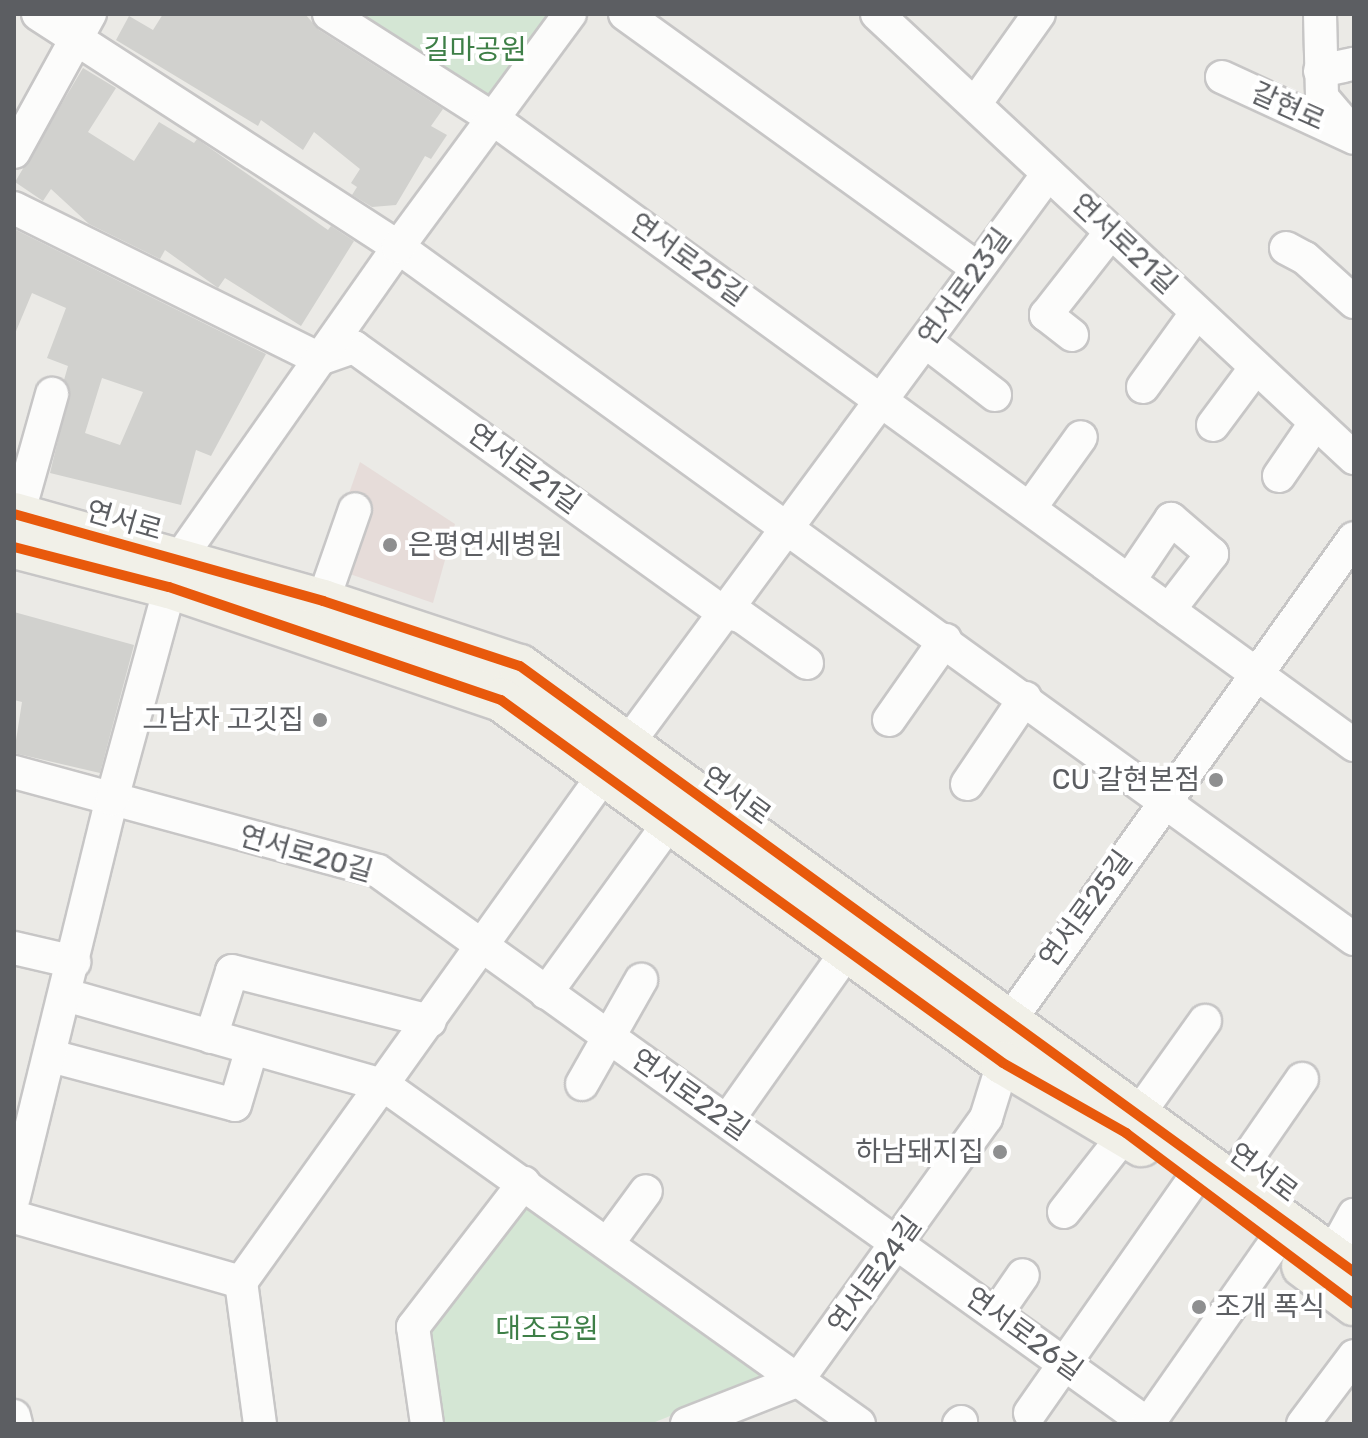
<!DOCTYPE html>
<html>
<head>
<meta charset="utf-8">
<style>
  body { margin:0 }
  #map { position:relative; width:1368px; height:1438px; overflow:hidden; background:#ebeae6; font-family:Rubik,"Noto Sans KR",sans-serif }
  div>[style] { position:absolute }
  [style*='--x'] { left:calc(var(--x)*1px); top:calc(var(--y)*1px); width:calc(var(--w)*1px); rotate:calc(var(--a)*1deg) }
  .medical>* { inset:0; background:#e6dcd9 }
  .green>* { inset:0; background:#d4e6d4 }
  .building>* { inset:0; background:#d1d1ce }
  .roads { filter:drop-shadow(2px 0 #c7c6c6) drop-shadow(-2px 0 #c7c6c6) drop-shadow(0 2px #c7c6c6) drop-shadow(0 -2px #c7c6c6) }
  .minor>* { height:32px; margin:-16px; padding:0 16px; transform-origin:16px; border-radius:16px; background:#fcfcfb }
  .major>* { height:42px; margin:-21px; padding:0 21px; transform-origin:21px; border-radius:21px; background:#f1f0e8 }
  .cycleway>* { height:10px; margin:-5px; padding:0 5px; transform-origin:5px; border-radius:5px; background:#e8590c }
  .dots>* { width:22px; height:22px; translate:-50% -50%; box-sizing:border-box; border:4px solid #fff; border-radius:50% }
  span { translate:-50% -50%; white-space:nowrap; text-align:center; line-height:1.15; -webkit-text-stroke:8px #fff; paint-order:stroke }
  .park-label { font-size:28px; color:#3e7f47 }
  .street-label { font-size:28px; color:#5c5e62 }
  .poi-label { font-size:28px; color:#5c5e62 }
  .left { translate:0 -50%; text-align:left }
  .right { translate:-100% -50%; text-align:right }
  .frame { position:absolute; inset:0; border:16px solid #5c5e62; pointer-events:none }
</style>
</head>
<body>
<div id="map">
  <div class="medical">
    <i style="clip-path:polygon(360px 462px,455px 524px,433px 603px,324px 565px)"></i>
  </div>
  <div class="green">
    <i style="clip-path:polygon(368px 14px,549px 14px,485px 100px,363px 23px)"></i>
    <i style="clip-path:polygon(527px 1197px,771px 1376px,650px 1424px,438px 1424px,426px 1334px)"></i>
  </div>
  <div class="building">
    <i style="clip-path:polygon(163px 14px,305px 14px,319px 30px,443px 109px,431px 126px,447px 135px,431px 159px,425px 156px,396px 205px,372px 207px,352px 195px,357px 187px,351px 183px,360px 169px,314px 132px,303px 150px,261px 120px,258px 126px,116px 40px,129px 16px,153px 30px)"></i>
    <i style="clip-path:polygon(83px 68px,116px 88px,88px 132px,134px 161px,159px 122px,194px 143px,197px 139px,328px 230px,331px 226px,354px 241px,301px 326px,225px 278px,218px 288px,165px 250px,160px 259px,89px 224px,51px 189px,43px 201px,15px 182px)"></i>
    <i style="clip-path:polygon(evenodd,14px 229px,266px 354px,211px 456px,196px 450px,181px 505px,50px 473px,70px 390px,64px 380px,68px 366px,47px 358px,66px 308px,32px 293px,14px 336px,14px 229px,102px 378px,143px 392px,120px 445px,85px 433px,102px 378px)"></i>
    <i style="clip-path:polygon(14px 612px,134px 645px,100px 773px,14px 753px,22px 702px,14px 700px)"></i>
  </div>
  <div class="roads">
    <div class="minor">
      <i style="--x:38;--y:14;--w:429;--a:32.9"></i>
      <i style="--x:398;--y:247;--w:1180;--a:35.9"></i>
      <i style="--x:329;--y:14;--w:193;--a:32.5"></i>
      <i style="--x:492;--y:118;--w:1066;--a:36.03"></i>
      <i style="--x:625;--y:14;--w:435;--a:35.8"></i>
      <i style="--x:877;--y:14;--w:652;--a:42.95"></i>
      <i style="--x:1320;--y:14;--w:83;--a:88.6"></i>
      <i style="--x:1322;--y:97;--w:42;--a:49.8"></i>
      <i style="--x:1320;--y:71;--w:35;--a:-12"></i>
      <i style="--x:1222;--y:77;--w:145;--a:24.8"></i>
      <i style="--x:975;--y:104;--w:110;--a:-54.6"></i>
      <i style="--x:14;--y:152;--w:158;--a:-61.2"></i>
      <i style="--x:14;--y:208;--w:340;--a:26.3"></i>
      <i style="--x:319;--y:359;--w:37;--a:-19"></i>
      <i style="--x:354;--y:347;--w:454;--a:35.7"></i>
      <i style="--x:723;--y:612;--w:18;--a:13"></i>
      <i style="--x:741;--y:616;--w:81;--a:35.5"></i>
      <i style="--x:1286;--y:248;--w:21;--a:28"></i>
      <i style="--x:1305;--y:258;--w:66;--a:41.9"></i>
      <i style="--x:1072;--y:335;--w:33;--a:-142"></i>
      <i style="--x:1046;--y:315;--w:105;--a:-51.9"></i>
      <i style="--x:926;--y:342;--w:87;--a:37.5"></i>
      <i style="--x:1143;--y:387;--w:92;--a:-54.2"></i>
      <i style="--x:1213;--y:425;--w:72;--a:-53.4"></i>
      <i style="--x:1279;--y:476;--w:65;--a:-55.6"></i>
      <i style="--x:1030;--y:508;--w:87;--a:-54.3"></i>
      <i style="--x:18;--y:515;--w:126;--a:-74.3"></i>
      <i style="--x:1129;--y:581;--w:75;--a:-55.9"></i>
      <i style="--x:1171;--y:519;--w:54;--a:40.5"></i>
      <i style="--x:1212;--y:554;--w:71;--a:127.5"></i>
      <i style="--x:323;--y:601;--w:97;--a:-70.8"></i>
      <i style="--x:889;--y:720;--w:98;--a:-55"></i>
      <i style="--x:626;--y:746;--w:711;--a:-53.58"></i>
      <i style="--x:14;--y:772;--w:377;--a:15.2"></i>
      <i style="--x:378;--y:871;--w:948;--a:35.69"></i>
      <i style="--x:1148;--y:1424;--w:220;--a:-55"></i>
      <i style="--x:967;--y:784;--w:104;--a:-56"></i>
      <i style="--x:14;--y:948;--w:62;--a:13.1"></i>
      <i style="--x:546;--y:993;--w:210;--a:-54.1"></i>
      <i style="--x:66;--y:995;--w:332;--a:15.9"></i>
      <i style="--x:385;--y:1086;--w:582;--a:35.49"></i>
      <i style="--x:1010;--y:1020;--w:592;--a:-54.48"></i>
      <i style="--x:211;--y:1037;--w:69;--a:-72.3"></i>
      <i style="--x:232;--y:971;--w:204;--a:14.2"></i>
      <i style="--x:51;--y:1056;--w:190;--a:14.9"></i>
      <i style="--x:235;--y:1105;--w:59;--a:-73.4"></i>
      <i style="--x:582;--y:1084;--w:120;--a:-60.4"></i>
      <i style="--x:1140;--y:1112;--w:112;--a:-54.5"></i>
      <i style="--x:727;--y:1121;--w:209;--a:-54.7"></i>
      <i style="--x:1232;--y:1180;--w:123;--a:-55.3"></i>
      <i style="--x:14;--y:1197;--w:410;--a:-76.2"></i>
      <i style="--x:112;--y:799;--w:246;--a:-74.7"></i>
      <i style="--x:177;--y:562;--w:385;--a:-54.9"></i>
      <i style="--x:398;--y:247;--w:290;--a:-53.6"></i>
      <i style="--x:1064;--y:1212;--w:100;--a:-51.9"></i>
      <i style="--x:14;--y:1217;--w:236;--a:16"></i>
      <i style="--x:608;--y:1243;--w:64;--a:-53.8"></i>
      <i style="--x:1332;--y:1255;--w:46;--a:-61.2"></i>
      <i style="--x:996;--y:1314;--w:47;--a:-55.3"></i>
      <i style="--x:1030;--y:1413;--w:282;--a:-55"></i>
      <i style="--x:14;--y:1416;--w:8;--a:76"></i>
      <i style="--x:260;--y:1424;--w:143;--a:-97.6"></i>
      <i style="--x:241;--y:1282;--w:622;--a:-54.42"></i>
      <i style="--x:427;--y:1424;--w:98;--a:-98.2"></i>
      <i style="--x:413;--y:1327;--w:182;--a:-52.4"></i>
      <i style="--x:687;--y:1424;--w:118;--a:-21.4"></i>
      <i style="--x:797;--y:1381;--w:324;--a:-54.3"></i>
      <i style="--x:986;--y:1118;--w:58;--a:-72.8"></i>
      <i style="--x:959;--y:1424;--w:3;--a:-45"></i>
      <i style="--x:1303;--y:1424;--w:85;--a:-53.1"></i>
    </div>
    <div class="major">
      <i style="--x:14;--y:514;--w:321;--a:15.7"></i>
      <i style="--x:323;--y:601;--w:207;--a:18.3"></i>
      <i style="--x:520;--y:666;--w:1031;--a:36"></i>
      <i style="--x:14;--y:547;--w:160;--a:14.5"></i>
      <i style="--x:169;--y:587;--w:351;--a:18.8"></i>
      <i style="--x:501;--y:700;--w:619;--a:35.87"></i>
      <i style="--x:1003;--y:1063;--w:161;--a:30.7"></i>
      <i style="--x:1303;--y:1266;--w:64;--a:36.7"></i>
    </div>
  </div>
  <div class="cycleway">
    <i style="--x:14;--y:514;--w:321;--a:15.7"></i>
    <i style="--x:323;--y:601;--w:207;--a:18.3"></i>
    <i style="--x:520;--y:666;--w:1031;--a:36"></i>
    <i style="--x:14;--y:547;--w:160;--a:14.5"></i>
    <i style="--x:169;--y:587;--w:351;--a:18.8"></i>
    <i style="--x:501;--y:700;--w:619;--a:35.87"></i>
    <i style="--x:1003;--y:1063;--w:142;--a:29.6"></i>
    <i style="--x:1126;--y:1133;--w:285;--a:36.9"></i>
  </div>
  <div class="dots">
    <i style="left:390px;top:545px;background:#8e8f90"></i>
    <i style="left:320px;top:720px;background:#8e8f90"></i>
    <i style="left:1216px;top:780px;background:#8e8f90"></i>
    <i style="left:1000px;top:1152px;background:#8e8f90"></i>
    <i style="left:1199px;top:1307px;background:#8e8f90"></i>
  </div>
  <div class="park-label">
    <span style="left:475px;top:50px">길마공원</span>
    <span style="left:547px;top:1329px">대조공원</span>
  </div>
  <div class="street-label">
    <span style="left:1288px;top:107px;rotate:24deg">갈현로</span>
    <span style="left:1124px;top:244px;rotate:43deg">연서로21길</span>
    <span style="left:688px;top:260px;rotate:36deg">연서로25길</span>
    <span style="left:965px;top:287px;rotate:-54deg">연서로23길</span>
    <span style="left:524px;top:469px;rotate:36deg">연서로21길</span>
    <span style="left:124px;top:521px;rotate:16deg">연서로</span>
    <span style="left:736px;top:796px;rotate:36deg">연서로</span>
    <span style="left:306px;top:854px;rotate:16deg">연서로20길</span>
    <span style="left:1086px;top:909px;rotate:-54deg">연서로25길</span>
    <span style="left:690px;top:1095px;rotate:35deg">연서로22길</span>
    <span style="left:1263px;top:1173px;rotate:37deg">연서로</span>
    <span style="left:875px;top:1275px;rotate:-54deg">연서로24길</span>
    <span style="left:1024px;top:1334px;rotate:36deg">연서로26길</span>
  </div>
  <div class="poi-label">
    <span class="left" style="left:408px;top:545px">은평연세병원</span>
    <span class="right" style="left:304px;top:720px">그남자 고깃집</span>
    <span class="right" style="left:1200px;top:780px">CU 갈현본점</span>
    <span class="right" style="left:984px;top:1152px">하남돼지집</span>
    <span class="left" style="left:1215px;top:1307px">조개 폭식</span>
  </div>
  <div class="frame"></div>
</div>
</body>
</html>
